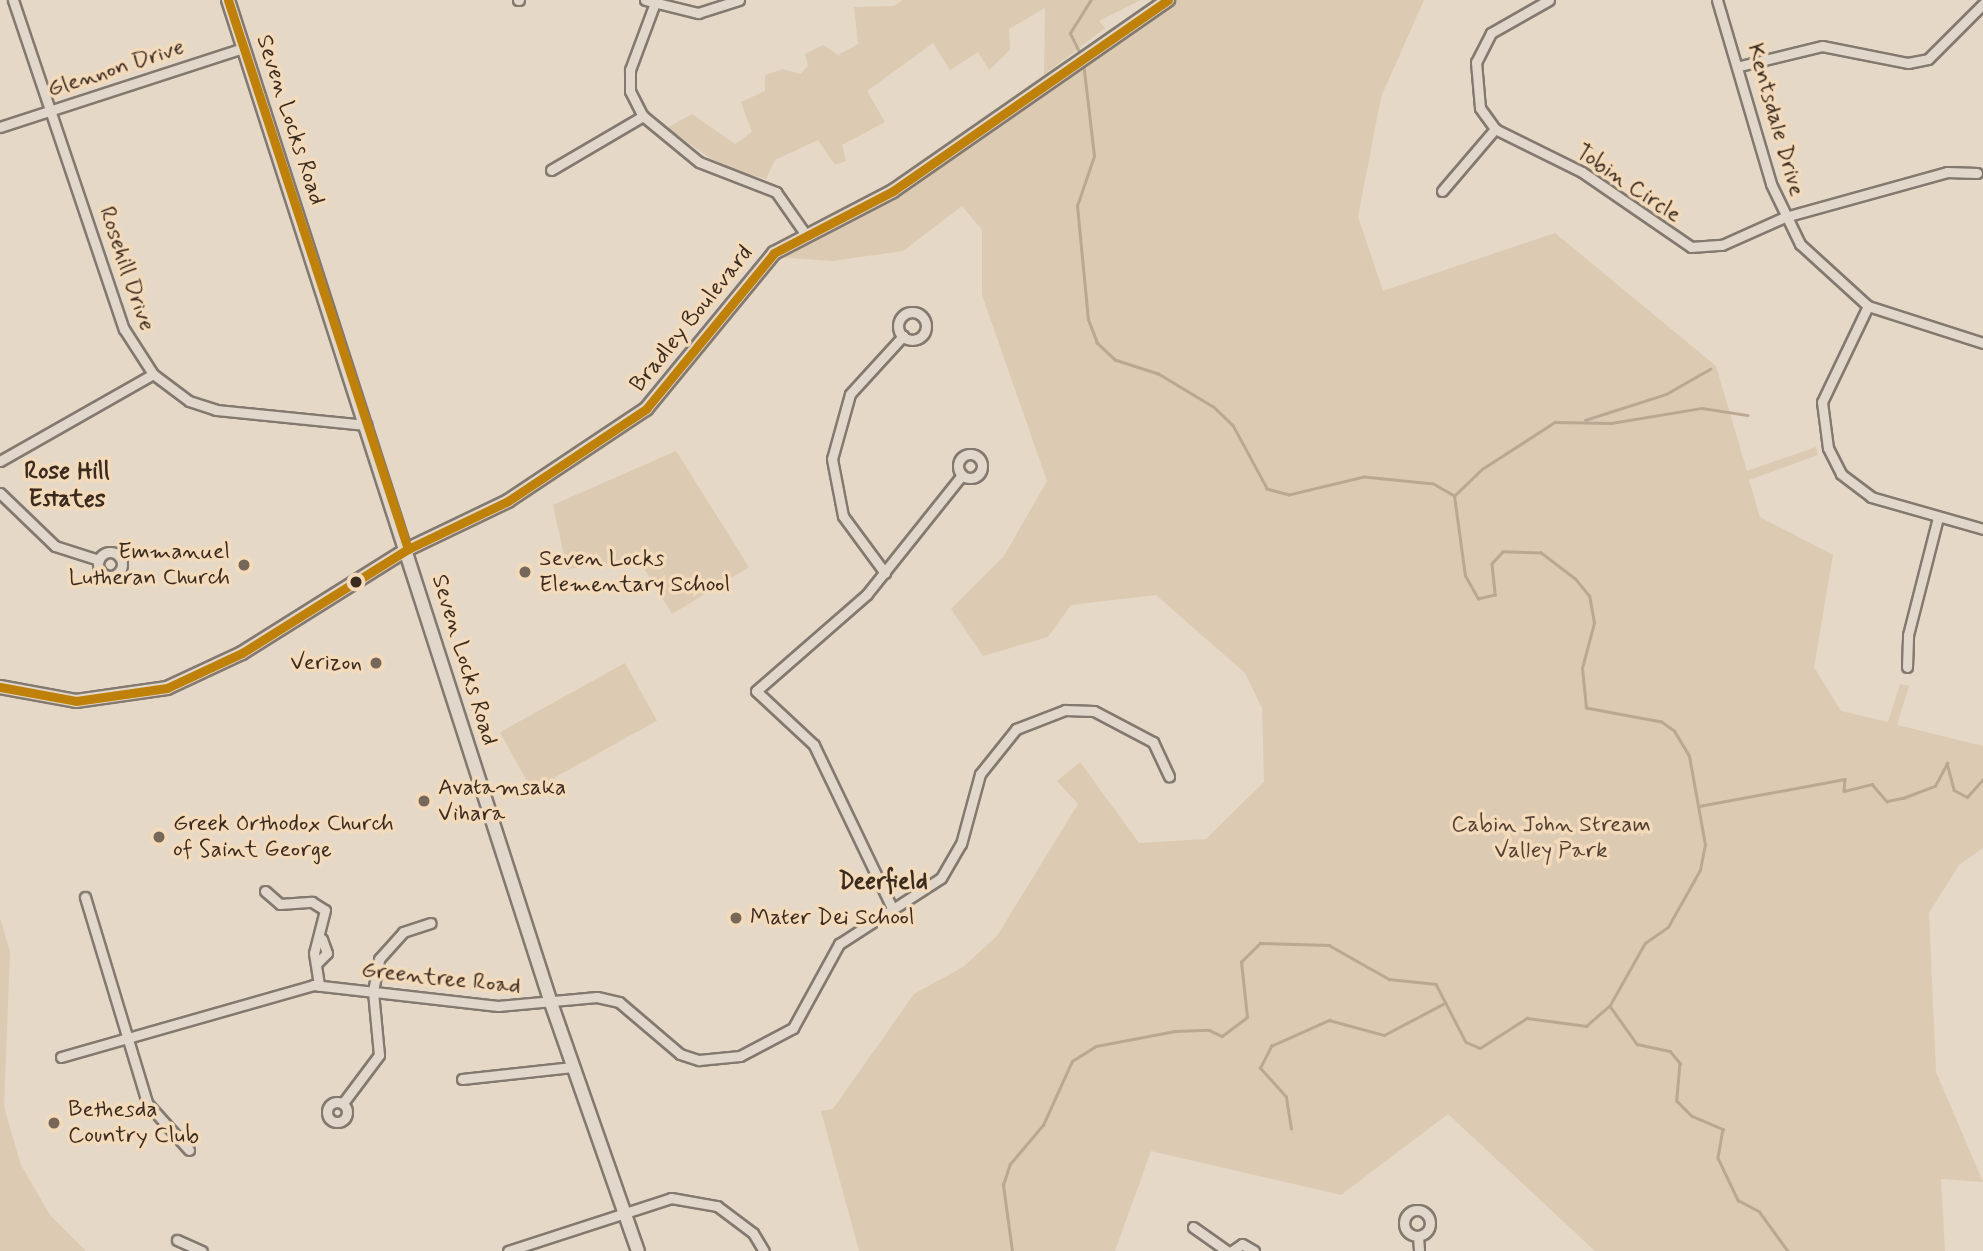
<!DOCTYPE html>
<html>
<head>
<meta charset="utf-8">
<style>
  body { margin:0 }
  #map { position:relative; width:1983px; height:1251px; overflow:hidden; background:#e5d8c7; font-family:Mynerve,sans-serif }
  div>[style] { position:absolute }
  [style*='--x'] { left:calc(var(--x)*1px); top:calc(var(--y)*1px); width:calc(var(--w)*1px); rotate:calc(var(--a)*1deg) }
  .green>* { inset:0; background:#dccab2; transform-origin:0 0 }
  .stream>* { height:2.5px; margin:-1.25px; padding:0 1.25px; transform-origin:1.25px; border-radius:1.25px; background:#bca892 }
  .roads { filter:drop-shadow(2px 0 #83796f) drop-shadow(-2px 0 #83796f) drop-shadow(0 2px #83796f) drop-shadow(0 -2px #83796f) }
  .minor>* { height:9px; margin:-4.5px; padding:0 4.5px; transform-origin:4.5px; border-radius:4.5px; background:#e1d7cb }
  .minor>.ring { margin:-4.5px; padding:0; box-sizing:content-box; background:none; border:9px solid #e1d7cb; border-radius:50% }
  .major>* { height:12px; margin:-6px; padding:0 6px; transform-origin:6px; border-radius:6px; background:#e1d7cb }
  .bus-1>* { height:9px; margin:-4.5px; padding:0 4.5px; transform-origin:4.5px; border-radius:4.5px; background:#bf8109 }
  .dots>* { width:19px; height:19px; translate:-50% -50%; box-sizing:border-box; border:4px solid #f2daba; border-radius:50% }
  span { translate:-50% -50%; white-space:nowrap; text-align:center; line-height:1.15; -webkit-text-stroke:7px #f2daba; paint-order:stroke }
  .street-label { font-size:23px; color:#3b2a1e }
  .poi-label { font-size:23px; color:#3b2a1e }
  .right { translate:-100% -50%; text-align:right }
  .left { translate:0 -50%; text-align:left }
  .park-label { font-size:23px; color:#524032 }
  .neighbourhood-label { font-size:24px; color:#3b2a1e; font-weight:700 }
</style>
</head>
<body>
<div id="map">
  <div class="green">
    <i style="clip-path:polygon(903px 0,1141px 0,1099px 21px,1105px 28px,1044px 75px,1045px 8px,1009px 29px,1010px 50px,989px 70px,978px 52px,950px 70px,933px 43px,867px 91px,885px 122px,842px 145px,846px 161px,835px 165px,818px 140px,775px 160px,766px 179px,723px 167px,667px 128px,692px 114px,735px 144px,752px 132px,741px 102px,765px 91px,765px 75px,783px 69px,800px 74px,808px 66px,805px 54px,823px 45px,838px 55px,858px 44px,854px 7px,894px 6px)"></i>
    <i style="clip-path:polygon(1168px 0,1424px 0,1381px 97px,1358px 217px,1383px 291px,1555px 233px,1716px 366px,1747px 471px,1816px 447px,1818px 455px,1749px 480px,1760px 517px,1833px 555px,1814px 667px,1841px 711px,1888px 722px,1900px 684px,1909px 686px,1897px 725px,1983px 746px,1983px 848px,1959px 865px,1929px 913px,1936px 1072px,1983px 1182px,1941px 1179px,1945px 1251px,1595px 1251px,1448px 1114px,1341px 1195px,1151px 1151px,1115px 1251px,859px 1251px,821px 1111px,833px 1109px,914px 994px,963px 967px,997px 936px,1078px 804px,1057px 781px,1080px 762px,1139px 843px,1206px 839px,1264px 782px,1262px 708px,1245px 673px,1156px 595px,1071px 605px,1048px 637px,983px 656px,951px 609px,1004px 556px,1047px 481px,982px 295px,982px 230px,962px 206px,903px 251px,832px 261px,777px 257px,866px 210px)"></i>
    <i style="clip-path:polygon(676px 451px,749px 567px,672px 614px,638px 559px,567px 569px,553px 505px)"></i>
    <i style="left:625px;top:663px;width:66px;height:143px;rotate:61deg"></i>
    <i style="clip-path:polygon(0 918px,10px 952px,4px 1107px,21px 1165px,50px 1215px,86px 1251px,0 1251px)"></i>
  </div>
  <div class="stream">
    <i style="--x:1081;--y:56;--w:25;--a:-116"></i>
    <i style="--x:1070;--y:33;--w:39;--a:-58"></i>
    <i style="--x:1585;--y:420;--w:85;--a:-17.8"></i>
    <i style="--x:1666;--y:394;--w:51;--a:-29.6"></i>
    <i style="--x:1454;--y:496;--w:39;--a:-44"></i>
    <i style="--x:1482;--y:469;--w:87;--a:-32.8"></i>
    <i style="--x:1555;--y:422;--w:56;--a:1"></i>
    <i style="--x:1611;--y:423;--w:92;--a:-9.4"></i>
    <i style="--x:1702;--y:408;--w:46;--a:8.8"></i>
    <i style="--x:1699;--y:806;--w:148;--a:-10.5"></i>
    <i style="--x:1845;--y:779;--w:12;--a:95"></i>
    <i style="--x:1844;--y:791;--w:29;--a:-14"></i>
    <i style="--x:1872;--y:784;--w:23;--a:49"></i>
    <i style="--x:1887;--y:801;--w:16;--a:-11"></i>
    <i style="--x:1903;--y:798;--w:34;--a:-21"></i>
    <i style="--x:1935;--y:786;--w:26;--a:-62"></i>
    <i style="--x:1947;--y:763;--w:28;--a:75"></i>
    <i style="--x:1954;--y:790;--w:15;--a:28"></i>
    <i style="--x:1967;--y:797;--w:24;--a:-48"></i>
    <i style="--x:1610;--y:1006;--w:47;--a:54.6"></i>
    <i style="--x:1637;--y:1044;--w:34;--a:12"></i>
    <i style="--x:1670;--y:1051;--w:16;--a:50"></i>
    <i style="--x:1680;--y:1063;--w:38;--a:95"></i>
    <i style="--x:1677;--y:1101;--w:21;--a:45"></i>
    <i style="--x:1692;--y:1116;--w:34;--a:23"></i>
    <i style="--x:1723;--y:1129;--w:29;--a:100"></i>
    <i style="--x:1718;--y:1158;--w:47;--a:64.5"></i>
    <i style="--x:1738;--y:1200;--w:24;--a:28"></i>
    <i style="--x:1759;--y:1211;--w:49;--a:54.1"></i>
    <i style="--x:1291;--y:1129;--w:32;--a:-99"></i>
    <i style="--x:1286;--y:1097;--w:39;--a:-132"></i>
    <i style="--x:1260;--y:1068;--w:25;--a:-63"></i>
    <i style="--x:1271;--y:1046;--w:64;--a:-24.1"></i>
    <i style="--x:1329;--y:1020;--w:57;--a:15.3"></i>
    <i style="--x:1384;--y:1035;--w:69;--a:-27.7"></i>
    <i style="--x:1012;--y:1251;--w:67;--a:-97.8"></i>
    <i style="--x:1003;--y:1185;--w:22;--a:-72"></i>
    <i style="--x:1010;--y:1164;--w:51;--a:-49.8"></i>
    <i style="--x:1043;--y:1125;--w:70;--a:-65.6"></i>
    <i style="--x:1072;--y:1061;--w:28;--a:-32"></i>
    <i style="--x:1096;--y:1046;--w:80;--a:-10.8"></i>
    <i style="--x:1175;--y:1031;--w:34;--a:-2"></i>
    <i style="--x:1209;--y:1030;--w:14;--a:25"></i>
    <i style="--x:1222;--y:1036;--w:31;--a:-37"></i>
    <i style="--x:1247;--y:1017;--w:55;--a:-96.2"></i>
    <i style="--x:1241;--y:962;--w:27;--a:-45"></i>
    <i style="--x:1260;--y:943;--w:69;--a:1.7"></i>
    <i style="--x:1329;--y:945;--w:69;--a:29.5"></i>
    <i style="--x:1389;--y:979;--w:47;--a:6.1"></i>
    <i style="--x:1436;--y:984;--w:65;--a:62.7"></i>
    <i style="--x:1466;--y:1042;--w:15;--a:23"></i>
    <i style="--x:1480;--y:1048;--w:56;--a:-32.6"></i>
    <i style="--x:1527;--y:1018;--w:60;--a:7.7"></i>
    <i style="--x:1586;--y:1026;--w:32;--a:-41"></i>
    <i style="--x:1610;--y:1005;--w:71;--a:-60.6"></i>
    <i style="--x:1645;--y:943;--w:28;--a:-35"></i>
    <i style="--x:1668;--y:927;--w:65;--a:-60.7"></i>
    <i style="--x:1700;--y:870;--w:25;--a:-79"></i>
    <i style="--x:1705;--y:845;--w:90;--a:-100.2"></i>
    <i style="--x:1689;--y:756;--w:29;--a:-121"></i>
    <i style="--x:1674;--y:731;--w:16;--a:-145"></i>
    <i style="--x:1661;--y:722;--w:76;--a:-169.4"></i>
    <i style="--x:1586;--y:708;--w:40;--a:-95.7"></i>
    <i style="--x:1582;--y:668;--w:47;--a:-75.1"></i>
    <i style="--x:1594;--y:623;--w:27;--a:-100"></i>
    <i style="--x:1589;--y:596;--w:22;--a:-129"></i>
    <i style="--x:1575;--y:579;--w:43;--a:-142.6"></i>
    <i style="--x:1541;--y:553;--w:38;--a:-178"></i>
    <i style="--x:1503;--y:552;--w:16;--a:133"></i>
    <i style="--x:1492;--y:564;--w:31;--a:84"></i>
    <i style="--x:1495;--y:595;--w:17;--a:167"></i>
    <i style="--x:1478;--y:599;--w:26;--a:-119"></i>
    <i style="--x:1465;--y:576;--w:81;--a:-97.8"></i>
    <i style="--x:1454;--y:496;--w:24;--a:-150"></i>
    <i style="--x:1433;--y:484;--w:69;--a:-174.2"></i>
    <i style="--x:1364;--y:477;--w:77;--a:166.5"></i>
    <i style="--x:1289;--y:495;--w:23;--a:-165"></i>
    <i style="--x:1267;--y:489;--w:72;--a:-118.4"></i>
    <i style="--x:1233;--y:426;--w:28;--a:-136"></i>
    <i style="--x:1213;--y:407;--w:64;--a:-149"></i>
    <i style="--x:1158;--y:374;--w:45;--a:-162"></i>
    <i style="--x:1115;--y:360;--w:25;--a:-137"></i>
    <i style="--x:1097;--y:343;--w:25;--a:-111"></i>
    <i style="--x:1088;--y:320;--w:115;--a:-95.5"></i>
    <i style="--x:1077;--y:206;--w:53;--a:-71.2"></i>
    <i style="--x:1094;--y:156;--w:95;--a:-96.7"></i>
  </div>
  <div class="roads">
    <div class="minor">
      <i style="--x:13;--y:0;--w:347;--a:71.4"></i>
      <i style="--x:124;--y:329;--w:54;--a:57.2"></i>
      <i style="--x:153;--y:374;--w:45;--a:36.9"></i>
      <i style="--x:189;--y:401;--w:28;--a:18"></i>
      <i style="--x:216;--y:410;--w:151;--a:5.7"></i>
      <i style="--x:518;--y:0;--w:1;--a:0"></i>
      <i style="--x:645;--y:0;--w:55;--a:13.8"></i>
      <i style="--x:698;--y:13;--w:43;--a:-17.6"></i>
      <i style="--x:656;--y:0;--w:75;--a:110.4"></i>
      <i style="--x:630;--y:70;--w:21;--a:90"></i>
      <i style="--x:630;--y:91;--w:28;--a:63"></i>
      <i style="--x:643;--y:116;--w:72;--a:39.4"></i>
      <i style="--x:699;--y:162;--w:83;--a:21.3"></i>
      <i style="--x:776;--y:192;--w:52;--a:55.1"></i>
      <i style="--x:1549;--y:0;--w:67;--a:150.4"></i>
      <i style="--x:1491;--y:33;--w:33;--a:117"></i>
      <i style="--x:1476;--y:62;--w:46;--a:85"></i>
      <i style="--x:1480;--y:108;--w:26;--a:54"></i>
      <i style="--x:1495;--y:129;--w:97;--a:26.3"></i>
      <i style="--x:1582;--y:172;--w:132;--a:34.5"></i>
      <i style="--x:1691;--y:247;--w:31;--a:-4"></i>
      <i style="--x:1722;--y:245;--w:69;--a:-24"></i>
      <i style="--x:1785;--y:217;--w:168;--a:-15.5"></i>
      <i style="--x:1947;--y:172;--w:30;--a:2"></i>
      <i style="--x:1717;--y:0;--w:192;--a:73.6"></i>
      <i style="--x:1771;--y:184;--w:67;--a:64.2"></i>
      <i style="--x:1800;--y:244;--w:92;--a:42.4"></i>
      <i style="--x:1868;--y:306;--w:121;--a:17.8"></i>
      <i style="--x:1740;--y:66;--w:84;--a:-13.7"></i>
      <i style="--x:1822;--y:46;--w:88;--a:11.2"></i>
      <i style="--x:1908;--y:63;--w:20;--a:-11"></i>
      <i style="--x:1928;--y:59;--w:78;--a:-45"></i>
      <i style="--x:0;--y:127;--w:256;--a:-18"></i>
      <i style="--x:551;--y:170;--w:107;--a:-30.4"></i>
      <i style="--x:1442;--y:191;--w:82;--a:-49.5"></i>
      <i style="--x:1868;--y:306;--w:106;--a:115.6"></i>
      <i style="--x:1822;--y:402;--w:46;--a:82.6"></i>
      <i style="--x:1828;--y:448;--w:29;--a:63"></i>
      <i style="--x:1841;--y:474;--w:38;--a:37"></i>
      <i style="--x:1871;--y:497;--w:116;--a:15.9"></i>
      <i class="ring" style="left:898px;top:312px;width:19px;height:19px"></i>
      <i class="ring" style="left:958px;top:454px;width:15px;height:15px"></i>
      <i style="--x:0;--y:461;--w:176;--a:-29.6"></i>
      <i style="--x:0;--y:493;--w:76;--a:43.9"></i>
      <i style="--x:55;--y:546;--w:46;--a:17.7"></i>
      <i class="ring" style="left:98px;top:552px;width:15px;height:15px"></i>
      <i style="--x:885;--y:573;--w:71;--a:-126.4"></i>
      <i style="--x:843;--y:516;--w:58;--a:-100.9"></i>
      <i style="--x:832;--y:459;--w:67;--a:-74.5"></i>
      <i style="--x:850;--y:394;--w:79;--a:-47.6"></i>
      <i style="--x:1907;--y:667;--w:32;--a:-88"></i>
      <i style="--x:1908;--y:635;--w:122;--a:-75.7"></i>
      <i style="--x:265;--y:891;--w:20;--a:41"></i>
      <i style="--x:280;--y:904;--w:32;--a:-4"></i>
      <i style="--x:312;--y:902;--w:15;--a:32"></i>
      <i style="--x:325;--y:910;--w:44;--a:104.3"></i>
      <i style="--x:314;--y:953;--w:33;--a:81"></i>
      <i style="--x:85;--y:897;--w:215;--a:73.2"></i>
      <i style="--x:147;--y:1103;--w:63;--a:48.2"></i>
      <i style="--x:892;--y:908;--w:181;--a:-115.6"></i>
      <i style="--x:814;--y:745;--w:79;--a:-137"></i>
      <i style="--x:756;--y:691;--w:147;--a:-41.1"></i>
      <i style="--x:867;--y:594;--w:152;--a:-51.4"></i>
      <i style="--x:317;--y:963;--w:14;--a:-45"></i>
      <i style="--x:327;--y:953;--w:15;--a:-110"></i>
      <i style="--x:61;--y:1057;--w:262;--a:-15.9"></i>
      <i style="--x:313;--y:985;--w:186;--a:6.5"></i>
      <i style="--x:498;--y:1006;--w:99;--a:-5.2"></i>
      <i style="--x:597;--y:997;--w:23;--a:13"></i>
      <i style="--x:619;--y:1002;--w:80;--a:40.4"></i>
      <i style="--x:680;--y:1054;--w:20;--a:18"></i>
      <i style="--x:699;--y:1060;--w:41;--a:-5.6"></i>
      <i style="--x:740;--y:1056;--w:60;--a:-27.8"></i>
      <i style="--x:793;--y:1028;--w:96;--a:-61.3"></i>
      <i style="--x:839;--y:944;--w:121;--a:-32.9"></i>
      <i style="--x:941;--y:878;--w:39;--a:-60"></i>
      <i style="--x:961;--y:844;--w:73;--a:-74.8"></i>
      <i style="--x:980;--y:774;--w:58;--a:-51.3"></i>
      <i style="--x:1016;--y:729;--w:53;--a:-21.2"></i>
      <i style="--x:1065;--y:710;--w:29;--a:2"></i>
      <i style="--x:1094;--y:711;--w:67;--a:27.7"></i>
      <i style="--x:1153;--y:742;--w:38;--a:65"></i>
      <i style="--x:462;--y:1079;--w:111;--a:-6.2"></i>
      <i class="ring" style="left:327px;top:1102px;width:11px;height:11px"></i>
      <i style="--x:343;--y:1103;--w:60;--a:-53.1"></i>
      <i style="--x:379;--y:1055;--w:64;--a:-95.4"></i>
      <i style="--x:373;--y:991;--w:33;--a:-79"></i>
      <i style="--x:379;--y:959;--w:36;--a:-48"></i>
      <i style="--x:403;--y:932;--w:29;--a:-18"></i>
      <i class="ring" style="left:1404px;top:1210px;width:17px;height:17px"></i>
      <i style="--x:1193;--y:1227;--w:42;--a:35.2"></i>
      <i style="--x:1418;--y:1236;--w:15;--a:86"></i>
      <i style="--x:177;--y:1240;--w:27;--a:24"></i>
      <i style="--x:508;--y:1251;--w:171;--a:-18"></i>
      <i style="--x:671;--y:1198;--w:47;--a:9.9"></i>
      <i style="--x:717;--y:1206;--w:45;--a:36.9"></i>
      <i style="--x:753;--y:1233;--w:21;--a:59"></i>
      <i style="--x:1232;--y:1251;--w:12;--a:-35"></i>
      <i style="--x:1242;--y:1244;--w:14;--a:30"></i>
    </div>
    <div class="major">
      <i style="--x:228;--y:0;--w:1054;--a:72.15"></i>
      <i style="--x:551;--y:1003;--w:263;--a:70.7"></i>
      <i style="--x:0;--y:687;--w:77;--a:10.4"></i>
      <i style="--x:76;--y:701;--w:92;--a:-8.1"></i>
      <i style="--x:167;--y:688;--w:83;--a:-25"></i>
      <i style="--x:242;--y:653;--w:196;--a:-32.1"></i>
      <i style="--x:408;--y:549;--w:111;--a:-25.6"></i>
      <i style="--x:508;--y:501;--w:166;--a:-33.7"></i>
      <i style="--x:646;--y:409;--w:202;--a:-50.6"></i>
      <i style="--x:774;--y:253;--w:134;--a:-27.5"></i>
      <i style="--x:893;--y:191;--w:335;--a:-34.8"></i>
    </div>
  </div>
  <div class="bus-1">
    <i style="--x:228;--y:0;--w:578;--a:71.85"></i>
    <i style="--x:0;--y:687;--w:77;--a:10.4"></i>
    <i style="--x:76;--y:701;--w:92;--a:-8.1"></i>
    <i style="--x:167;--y:688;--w:83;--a:-25"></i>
    <i style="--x:242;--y:653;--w:196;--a:-32.1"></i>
    <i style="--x:408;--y:549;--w:111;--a:-25.6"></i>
    <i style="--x:508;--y:501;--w:166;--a:-33.7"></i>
    <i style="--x:646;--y:409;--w:202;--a:-50.6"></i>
    <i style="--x:774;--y:253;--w:134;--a:-27.5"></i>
    <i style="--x:893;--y:191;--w:335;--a:-34.8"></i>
  </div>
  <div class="dots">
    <i style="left:244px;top:565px;background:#766759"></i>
    <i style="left:525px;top:572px;background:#766759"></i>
    <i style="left:356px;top:582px;background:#3b2a1e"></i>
    <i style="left:376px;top:663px;background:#766759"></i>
    <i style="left:424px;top:801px;background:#766759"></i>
    <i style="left:159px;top:837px;background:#766759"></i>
    <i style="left:736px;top:918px;background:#766759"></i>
    <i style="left:54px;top:1123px;background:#766759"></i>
  </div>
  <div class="street-label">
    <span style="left:116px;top:69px;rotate:-18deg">Glennon Drive</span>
    <span style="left:290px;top:120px;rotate:72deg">Seven Locks Road</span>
    <span style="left:1775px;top:120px;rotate:74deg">Kentsdale Drive</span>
    <span style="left:1628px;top:184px;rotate:34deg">Tobin Circle</span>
    <span style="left:126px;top:269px;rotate:71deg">Rosehill Drive</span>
    <span style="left:692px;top:319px;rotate:-51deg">Bradley Boulevard</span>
    <span style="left:464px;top:660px;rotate:73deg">Seven Locks Road</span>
    <span style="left:441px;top:979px;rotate:6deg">Greentree Road</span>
  </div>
  <div class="poi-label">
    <span class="right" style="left:230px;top:565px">Emmanuel<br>Lutheran Church</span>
    <span class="left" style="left:539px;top:572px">Seven Locks<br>Elementary School</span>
    <span class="right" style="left:362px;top:663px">Verizon</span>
    <span class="left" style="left:438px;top:801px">Avatamsaka<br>Vihara</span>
    <span class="left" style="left:173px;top:837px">Greek Orthodox Church<br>of Saint George</span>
    <span class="left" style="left:750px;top:918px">Mater Dei School</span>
    <span class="left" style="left:68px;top:1123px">Bethesda<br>Country Club</span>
  </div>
  <div class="park-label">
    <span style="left:1551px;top:838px">Cabin John Stream<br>Valley Park</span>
  </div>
  <div class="neighbourhood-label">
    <span style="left:67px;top:486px">Rose Hill<br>Estates</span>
    <span style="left:883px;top:882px">Deerfield</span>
  </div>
</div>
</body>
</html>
